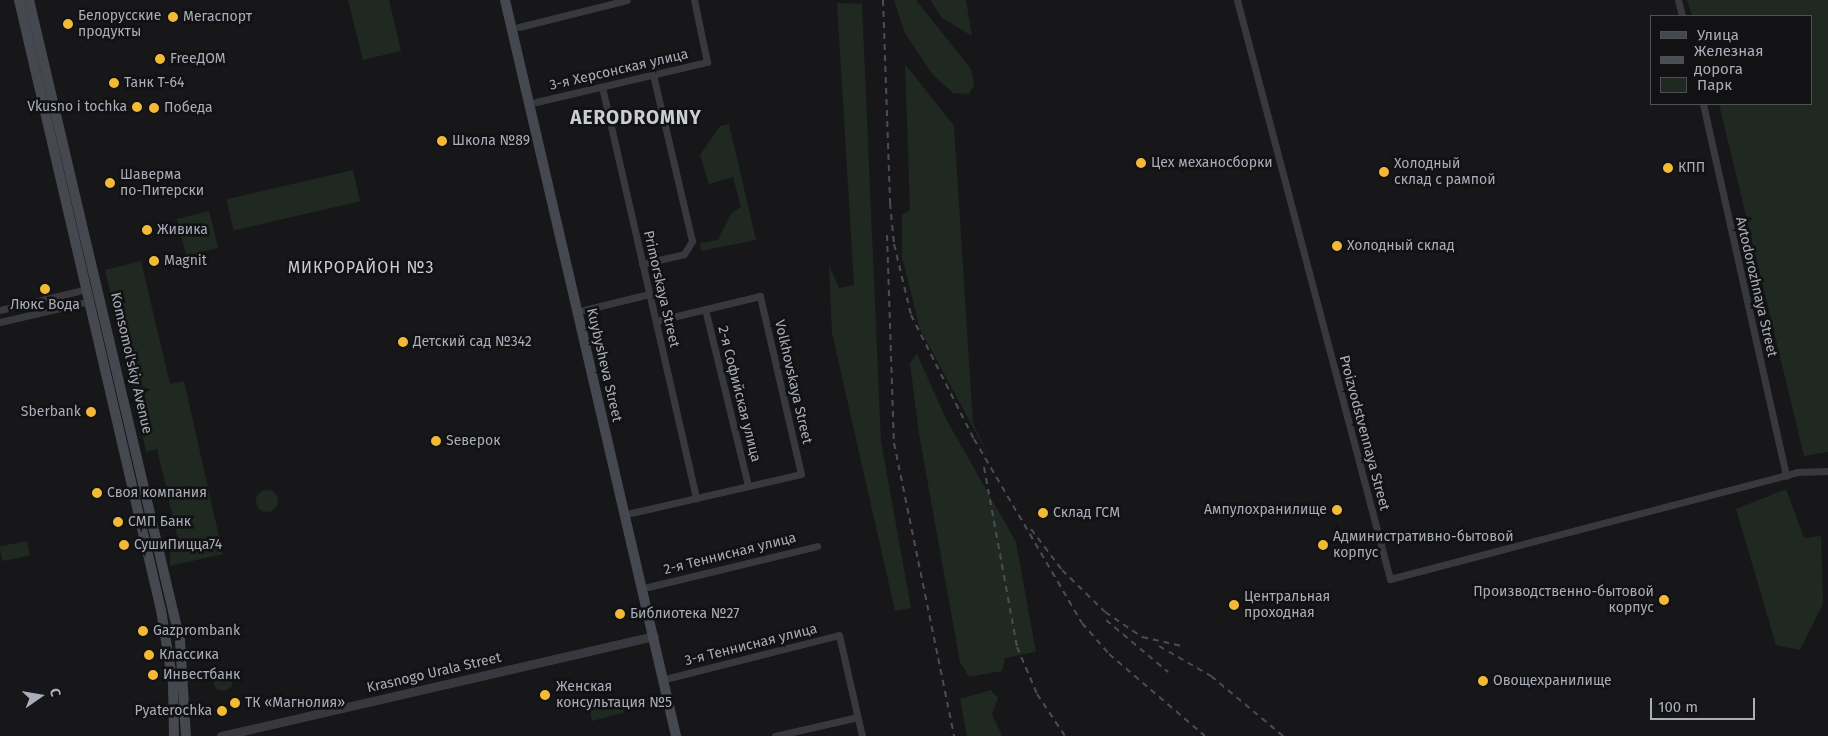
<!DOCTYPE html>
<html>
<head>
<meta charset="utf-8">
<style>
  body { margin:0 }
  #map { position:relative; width:1828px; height:736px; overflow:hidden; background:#171719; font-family:"Fira Sans",sans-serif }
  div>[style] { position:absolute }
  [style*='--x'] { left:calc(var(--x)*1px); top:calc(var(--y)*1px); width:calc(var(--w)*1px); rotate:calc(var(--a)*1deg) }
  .green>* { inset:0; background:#1f2821; transform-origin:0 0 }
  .round { border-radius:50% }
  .minor>* { height:7px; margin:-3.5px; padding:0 3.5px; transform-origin:3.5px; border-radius:3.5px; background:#38393e }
  .tertiary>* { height:9px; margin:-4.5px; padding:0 4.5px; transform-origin:4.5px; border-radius:4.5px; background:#38393e }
  .secondary>* { height:10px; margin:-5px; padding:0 5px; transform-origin:5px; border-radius:5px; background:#46484f }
  .rail>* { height:2px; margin-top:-1px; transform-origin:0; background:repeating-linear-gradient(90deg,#4b4d54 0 6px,transparent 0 11px) }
  .dots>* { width:14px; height:14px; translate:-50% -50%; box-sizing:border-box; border:2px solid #121214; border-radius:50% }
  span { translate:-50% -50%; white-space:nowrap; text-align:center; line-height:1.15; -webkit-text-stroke:5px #121214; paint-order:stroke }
  .poi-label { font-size:14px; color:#aaaeb9 }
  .left { translate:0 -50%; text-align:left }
  .right { translate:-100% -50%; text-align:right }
  .street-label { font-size:14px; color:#aaaeb9 }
  .quarter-label { font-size:16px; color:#cbcdd5; letter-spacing:1px }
  .district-label { font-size:19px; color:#cbcdd5; font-weight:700; letter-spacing:1px }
  .legend { position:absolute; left:1650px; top:15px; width:162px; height:90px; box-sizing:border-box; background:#121214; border:1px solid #4f5056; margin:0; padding:6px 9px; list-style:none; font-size:15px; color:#aaaeb9 }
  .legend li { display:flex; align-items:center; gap:10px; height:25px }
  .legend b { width:25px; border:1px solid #4f5056 }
  .north { position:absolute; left:15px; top:671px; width:50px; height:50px; -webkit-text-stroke:4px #121214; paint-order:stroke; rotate:77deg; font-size:14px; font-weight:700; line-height:20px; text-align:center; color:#aaaeb9 }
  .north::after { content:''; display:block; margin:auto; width:18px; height:22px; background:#aaaeb9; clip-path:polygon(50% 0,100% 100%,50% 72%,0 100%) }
  .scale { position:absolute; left:1650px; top:698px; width:105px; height:22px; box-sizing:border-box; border:2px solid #aaaeb9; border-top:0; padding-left:6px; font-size:15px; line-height:18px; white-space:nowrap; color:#aaaeb9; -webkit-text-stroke:4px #121214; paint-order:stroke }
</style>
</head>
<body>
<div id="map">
  <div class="green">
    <i style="clip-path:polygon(348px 0,389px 0,401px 51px,363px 60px)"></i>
    <i style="clip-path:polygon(894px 0,916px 0,971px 69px,974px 85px,969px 94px,953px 93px,932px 74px,905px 33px)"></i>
    <i style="clip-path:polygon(930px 0,966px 0,972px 36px,942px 18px)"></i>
    <i style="clip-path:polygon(1687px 0,1828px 0,1828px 452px,1804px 456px,1719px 104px,1812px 104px,1812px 16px,1692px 16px)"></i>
    <i style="clip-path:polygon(837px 3px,862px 4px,881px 441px,911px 608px,895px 611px,832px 333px,829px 265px,839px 288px,854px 285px)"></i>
    <i style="clip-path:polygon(905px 64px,954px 126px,973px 423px,990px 459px,920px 329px,902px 257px,902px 215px,910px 210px)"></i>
    <i style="clip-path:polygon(729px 124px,756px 240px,701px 251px,700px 243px,718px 240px,731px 214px,741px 207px,733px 177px,709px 184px,700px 155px,720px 126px)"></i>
    <i style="left:353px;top:170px;width:32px;height:130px;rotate:77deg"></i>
    <i style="left:209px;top:211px;width:38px;height:33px;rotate:76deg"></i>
    <i style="clip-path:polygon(141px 261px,170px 384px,184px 381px,223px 554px,170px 566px,170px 551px,180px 548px,157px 449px,146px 452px,105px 270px)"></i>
    <i style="clip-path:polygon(917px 354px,946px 419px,1016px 542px,1036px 652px,1005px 658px,1002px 671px,969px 677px,960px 662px,919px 434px,910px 363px)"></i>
    <i style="clip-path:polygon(1786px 489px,1804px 538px,1821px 536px,1823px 604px,1800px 650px,1776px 645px,1736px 509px)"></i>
    <i class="round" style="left:256px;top:490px;width:22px;height:22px"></i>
    <i style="left:27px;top:541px;width:15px;height:28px;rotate:79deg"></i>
    <i class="round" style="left:213px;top:671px;width:20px;height:20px"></i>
    <i style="clip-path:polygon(991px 690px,998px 698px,992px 714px,1002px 736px,967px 736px,960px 699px)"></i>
    <i style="left:620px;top:697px;width:16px;height:33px;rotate:75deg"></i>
  </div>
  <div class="minor">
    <i style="--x:1237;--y:0;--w:599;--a:75.2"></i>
    <i style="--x:1390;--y:579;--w:421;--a:-14.7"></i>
    <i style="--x:1797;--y:472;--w:31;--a:-2"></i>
    <i style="--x:1678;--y:0;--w:16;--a:76"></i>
    <i style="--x:519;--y:27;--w:111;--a:-14"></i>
    <i style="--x:602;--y:87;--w:422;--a:77.1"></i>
    <i style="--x:536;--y:102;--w:176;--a:-13.2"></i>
    <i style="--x:707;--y:62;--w:63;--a:-101.8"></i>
    <i style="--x:1703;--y:104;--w:381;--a:77.4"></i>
    <i style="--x:642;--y:264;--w:43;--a:-13.4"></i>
    <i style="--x:684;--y:254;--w:15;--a:-58"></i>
    <i style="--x:692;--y:241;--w:171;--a:-103.2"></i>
    <i style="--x:705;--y:309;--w:182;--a:76.3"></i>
    <i style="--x:0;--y:310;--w:89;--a:-13.6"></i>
    <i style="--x:584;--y:310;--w:67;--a:-13.8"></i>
    <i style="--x:0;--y:322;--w:92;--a:-13.1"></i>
    <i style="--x:631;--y:513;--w:174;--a:-12.9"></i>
    <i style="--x:801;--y:474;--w:183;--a:-103"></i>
    <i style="--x:760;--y:296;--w:107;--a:166.5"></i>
    <i style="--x:648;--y:587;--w:174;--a:-13.6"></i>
    <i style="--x:669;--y:678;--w:175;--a:-14.2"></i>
    <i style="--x:839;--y:635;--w:104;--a:77.2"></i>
    <i style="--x:775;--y:736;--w:85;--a:-12.9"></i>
  </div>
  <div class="tertiary">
    <i style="--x:221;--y:736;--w:444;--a:-13"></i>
  </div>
  <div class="secondary">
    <i style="--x:19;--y:0;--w:626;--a:76.9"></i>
    <i style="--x:161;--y:610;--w:75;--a:80.8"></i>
    <i style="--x:173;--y:684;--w:52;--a:88.9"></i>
    <i style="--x:29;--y:0;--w:659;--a:76.74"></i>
    <i style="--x:180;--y:641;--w:95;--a:86.4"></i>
    <i style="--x:505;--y:0;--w:756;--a:76.92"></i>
  </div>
  <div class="rail">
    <i style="--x:883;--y:0;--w:203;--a:88"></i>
    <i style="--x:890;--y:203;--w:41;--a:84.4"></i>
    <i style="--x:894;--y:244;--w:73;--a:76.5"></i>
    <i style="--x:911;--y:315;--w:139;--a:63.1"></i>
    <i style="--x:974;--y:439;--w:213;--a:59.6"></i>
    <i style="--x:1082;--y:623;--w:41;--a:48.9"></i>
    <i style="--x:1109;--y:654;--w:126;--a:40.5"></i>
    <i style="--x:887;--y:235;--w:208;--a:88.1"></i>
    <i style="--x:894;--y:443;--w:299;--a:78.4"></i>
    <i style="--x:984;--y:467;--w:183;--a:79.6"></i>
    <i style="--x:1017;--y:647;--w:51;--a:66.9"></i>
    <i style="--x:1037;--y:694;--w:50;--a:56.3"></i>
    <i style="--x:1031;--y:529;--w:51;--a:52.9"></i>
    <i style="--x:1062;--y:570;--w:60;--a:44.3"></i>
    <i style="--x:1105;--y:612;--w:45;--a:34"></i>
    <i style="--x:1142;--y:637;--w:41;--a:12.7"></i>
    <i style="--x:1106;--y:620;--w:81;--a:40"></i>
    <i style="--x:1159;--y:646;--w:60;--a:30"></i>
    <i style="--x:1211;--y:676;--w:94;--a:39.8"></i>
  </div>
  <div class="dots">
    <i style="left:173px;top:17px;background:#f3ba36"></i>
    <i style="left:68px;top:24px;background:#f3ba36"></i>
    <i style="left:160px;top:59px;background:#f3ba36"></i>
    <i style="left:114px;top:83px;background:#f3ba36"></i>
    <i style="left:137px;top:107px;background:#f3ba36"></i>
    <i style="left:154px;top:108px;background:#f3ba36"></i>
    <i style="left:442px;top:141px;background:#f3ba36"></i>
    <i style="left:1141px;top:163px;background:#f3ba36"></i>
    <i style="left:1668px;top:168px;background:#f3ba36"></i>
    <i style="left:1384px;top:172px;background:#f3ba36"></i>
    <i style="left:110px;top:183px;background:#f3ba36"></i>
    <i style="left:147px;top:230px;background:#f3ba36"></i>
    <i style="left:1337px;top:246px;background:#f3ba36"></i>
    <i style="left:154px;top:261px;background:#f3ba36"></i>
    <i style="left:45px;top:289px;background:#f3ba36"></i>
    <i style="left:403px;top:342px;background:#f3ba36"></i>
    <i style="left:91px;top:412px;background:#f3ba36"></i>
    <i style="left:436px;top:441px;background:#f3ba36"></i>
    <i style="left:97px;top:493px;background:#f3ba36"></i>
    <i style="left:1337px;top:510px;background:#f3ba36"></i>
    <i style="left:1043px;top:513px;background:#f3ba36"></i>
    <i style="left:118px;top:522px;background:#f3ba36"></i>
    <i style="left:124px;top:545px;background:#f3ba36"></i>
    <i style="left:1323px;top:545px;background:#f3ba36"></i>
    <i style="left:1664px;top:600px;background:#f3ba36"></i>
    <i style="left:1234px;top:605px;background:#f3ba36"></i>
    <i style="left:620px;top:614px;background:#f3ba36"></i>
    <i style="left:143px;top:631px;background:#f3ba36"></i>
    <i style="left:149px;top:655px;background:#f3ba36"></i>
    <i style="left:153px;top:675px;background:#f3ba36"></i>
    <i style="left:1483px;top:681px;background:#f3ba36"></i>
    <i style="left:545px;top:695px;background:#f3ba36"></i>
    <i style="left:235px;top:703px;background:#f3ba36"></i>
    <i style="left:222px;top:711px;background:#f3ba36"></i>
  </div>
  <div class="poi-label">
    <span class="left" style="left:78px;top:24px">Белорусские<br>продукты</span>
    <span class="left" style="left:183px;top:17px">Мегаспорт</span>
    <span class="left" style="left:170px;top:59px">FreeДОМ</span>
    <span class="left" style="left:124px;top:83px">Танк Т-64</span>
    <span class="right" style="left:127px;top:107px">Vkusno i tochka</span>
    <span class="left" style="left:164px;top:108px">Победа</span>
    <span class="left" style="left:452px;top:141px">Школа №89</span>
    <span class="left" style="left:1151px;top:163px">Цех механосборки</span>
    <span class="left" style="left:1394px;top:172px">Холодный<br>склад с рампой</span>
    <span class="left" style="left:1678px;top:168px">КПП</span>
    <span class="left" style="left:120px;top:183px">Шаверма<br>по-Питерски</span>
    <span class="left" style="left:157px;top:230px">Живика</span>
    <span class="left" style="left:1347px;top:246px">Холодный склад</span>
    <span class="left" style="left:164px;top:261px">Magnit</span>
    <span style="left:45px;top:305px">Люкс Вода</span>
    <span class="left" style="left:413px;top:342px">Детский сад №342</span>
    <span class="right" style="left:81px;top:412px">Sberbank</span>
    <span class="left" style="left:446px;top:441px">Sеверок</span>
    <span class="left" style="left:107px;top:493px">Своя компания</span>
    <span class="right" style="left:1327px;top:510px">Ампулохранилище</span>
    <span class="left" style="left:1053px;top:513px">Склад ГСМ</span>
    <span class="left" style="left:128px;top:522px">СМП Банк</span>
    <span class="left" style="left:1333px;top:545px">Административно-бытовой<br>корпус</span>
    <span class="left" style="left:134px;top:545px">СушиПицца74</span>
    <span class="right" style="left:1654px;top:600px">Производственно-бытовой<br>корпус</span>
    <span class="left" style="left:1244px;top:605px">Центральная<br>проходная</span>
    <span class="left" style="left:630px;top:614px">Библиотека №27</span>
    <span class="left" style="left:153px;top:631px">Gazprombank</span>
    <span class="left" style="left:159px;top:655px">Классика</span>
    <span class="left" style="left:163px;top:675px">Инвестбанк</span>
    <span class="left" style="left:1493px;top:681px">Овощехранилище</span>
    <span class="left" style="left:556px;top:695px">Женская<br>консультация №5</span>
    <span class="left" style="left:245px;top:703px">ТК «Магнолия»</span>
    <span class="right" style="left:212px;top:711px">Pyaterochka</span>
  </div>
  <div class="street-label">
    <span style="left:619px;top:70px;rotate:-13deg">3-я Херсонская улица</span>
    <span style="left:1756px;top:287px;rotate:77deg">Avtodorozhnaya Street</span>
    <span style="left:661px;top:289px;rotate:77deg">Primorskaya Street</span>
    <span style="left:131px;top:363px;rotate:77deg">Komsomol'skiy Avenue</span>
    <span style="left:604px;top:365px;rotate:77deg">Kuybysheva Street</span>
    <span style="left:793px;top:382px;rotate:77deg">Volkhovskaya Street</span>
    <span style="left:739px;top:394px;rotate:76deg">2-я Софийская улица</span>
    <span style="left:1364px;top:433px;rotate:75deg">Proizvodstvennaya Street</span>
    <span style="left:730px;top:554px;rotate:-14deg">2-я Теннисная улица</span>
    <span style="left:751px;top:645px;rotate:-14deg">3-я Теннисная улица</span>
    <span style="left:434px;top:673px;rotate:-13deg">Krasnogo Urala Street</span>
  </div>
  <div class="quarter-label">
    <span style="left:361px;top:268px">МИКРОРАЙОН №3</span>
  </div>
  <div class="district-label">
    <span style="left:636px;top:118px">AERODROMNY</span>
  </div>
  <ul class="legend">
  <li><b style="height:6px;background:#46484f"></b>Улица</li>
  <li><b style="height:6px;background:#4b4d54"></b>Железная дорога</li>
  <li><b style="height:14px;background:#1f2821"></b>Парк</li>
  </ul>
  <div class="north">С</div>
  <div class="scale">100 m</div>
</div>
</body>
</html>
